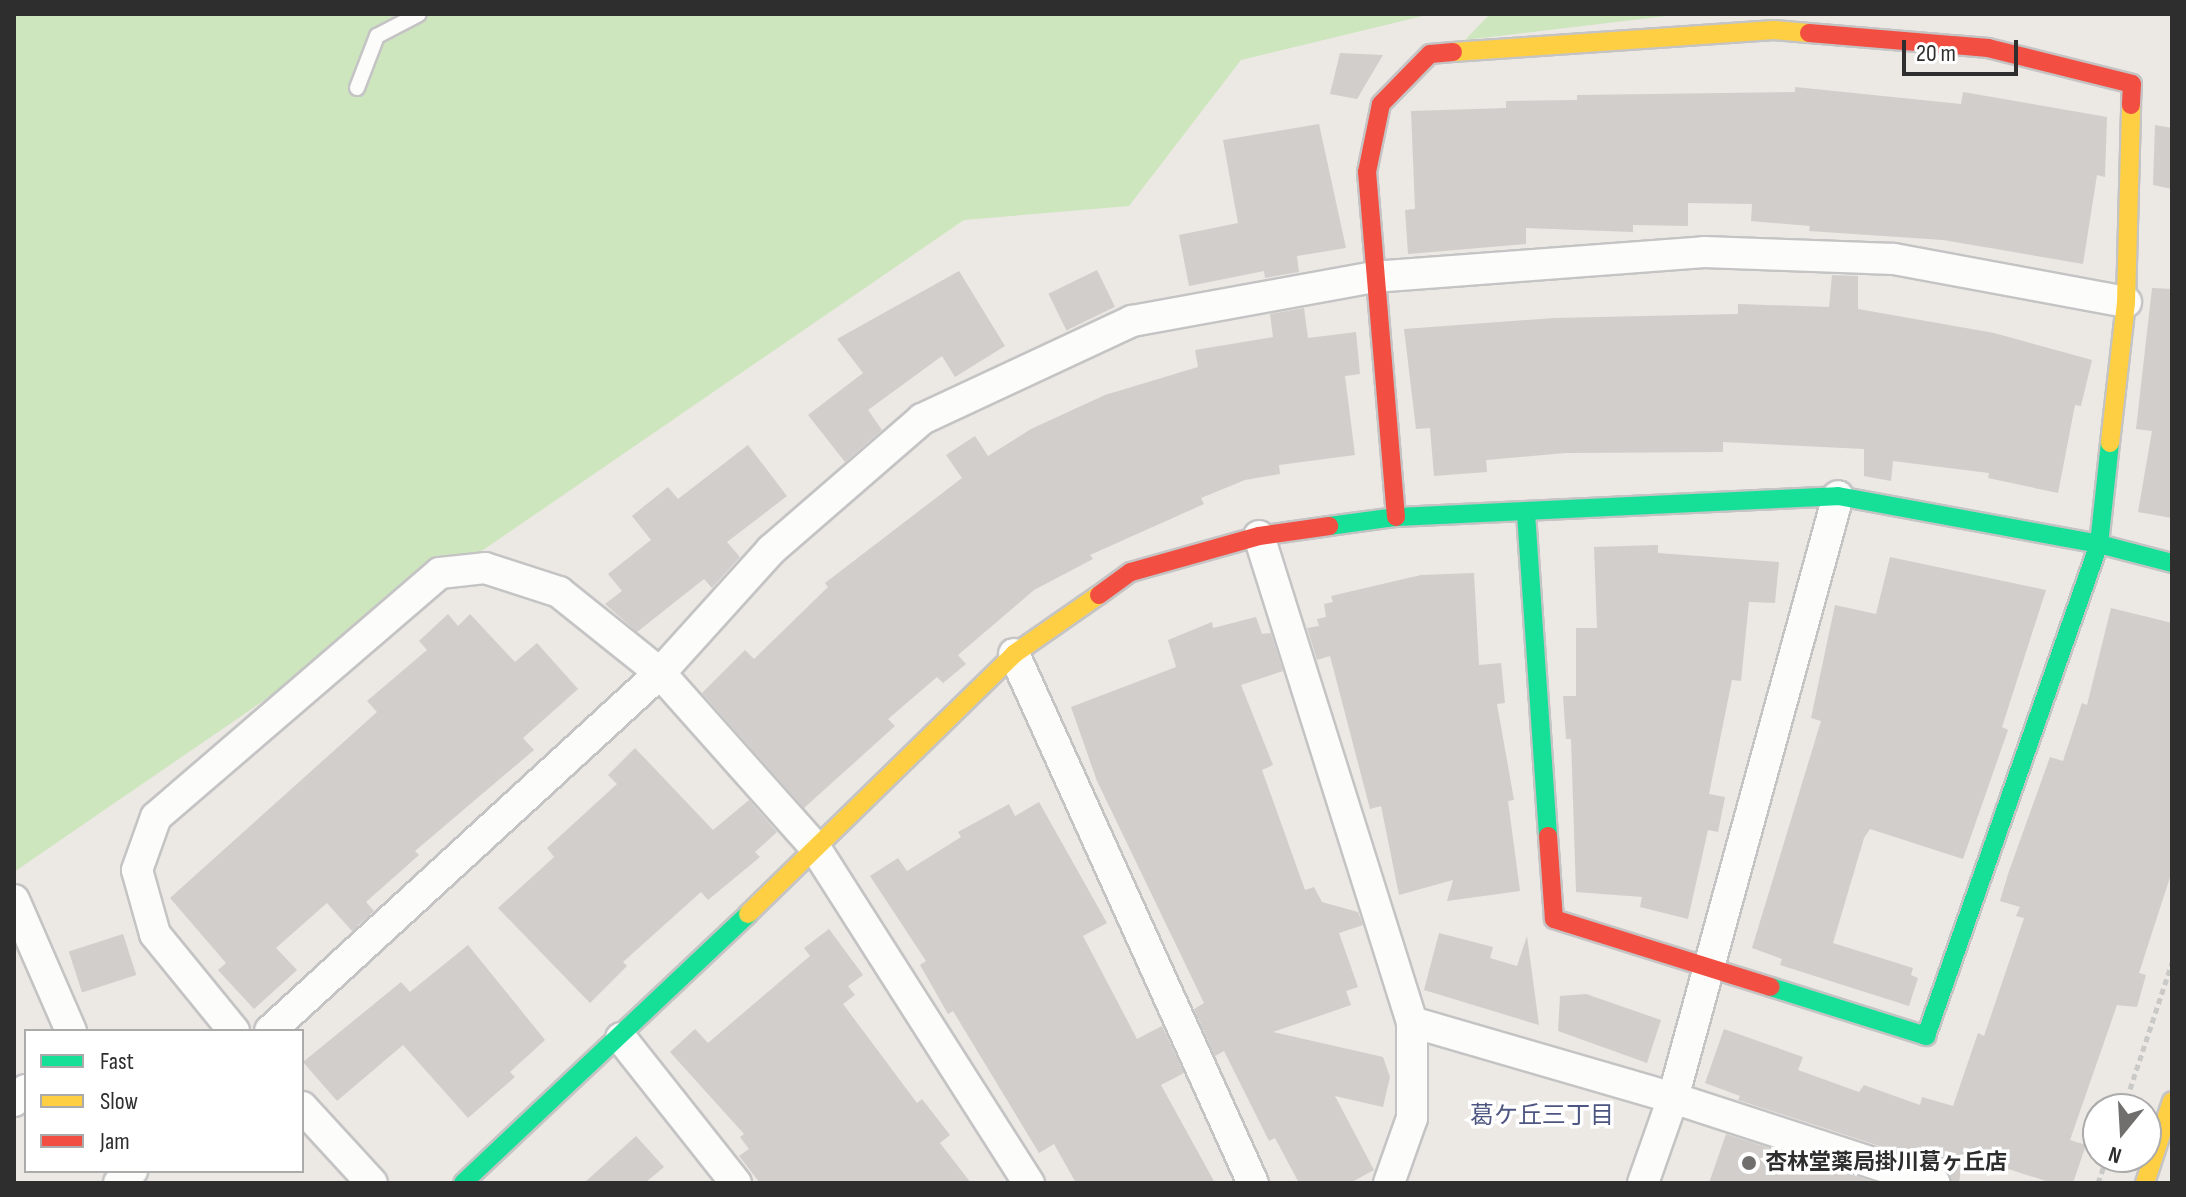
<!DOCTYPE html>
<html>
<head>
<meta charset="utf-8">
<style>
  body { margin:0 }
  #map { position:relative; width:2186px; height:1197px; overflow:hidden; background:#ece8e4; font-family:"Sofia Sans Condensed","Noto Sans JP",sans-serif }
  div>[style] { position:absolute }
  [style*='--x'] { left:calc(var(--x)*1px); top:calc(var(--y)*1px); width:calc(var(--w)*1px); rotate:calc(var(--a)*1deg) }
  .green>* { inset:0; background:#cee6be }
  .building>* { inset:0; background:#d1cecb; transform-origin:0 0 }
  .path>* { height:5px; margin-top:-2.5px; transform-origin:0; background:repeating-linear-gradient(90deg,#c9c9c8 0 6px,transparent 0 10px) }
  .roads { filter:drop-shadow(2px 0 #c5c4c5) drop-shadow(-2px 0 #c5c4c5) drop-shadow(0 2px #c5c4c5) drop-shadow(0 -2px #c5c4c5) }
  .lane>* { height:14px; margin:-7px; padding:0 7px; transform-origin:7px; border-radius:7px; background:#fcfcfb }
  .street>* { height:30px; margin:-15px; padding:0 15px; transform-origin:15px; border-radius:15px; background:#fcfcfb }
  .fast>* { height:18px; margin:-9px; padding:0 9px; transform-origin:9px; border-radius:9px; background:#16e098 }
  .slow>* { height:18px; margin:-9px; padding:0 9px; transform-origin:9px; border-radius:9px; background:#ffcf43 }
  .jam>* { height:18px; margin:-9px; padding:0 9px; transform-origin:9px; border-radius:9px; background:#f24e42 }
  .dots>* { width:22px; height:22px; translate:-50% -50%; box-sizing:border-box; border:4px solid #fff; border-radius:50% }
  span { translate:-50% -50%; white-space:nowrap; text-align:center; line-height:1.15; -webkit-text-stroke:7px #fff; paint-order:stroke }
  .poi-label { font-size:22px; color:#2e2e2e; font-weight:700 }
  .left { translate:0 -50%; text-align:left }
  .neighbourhood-label { font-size:24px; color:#4d5680 }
  .frame { position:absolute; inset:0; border:16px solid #2e2e2e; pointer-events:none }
  .legend { position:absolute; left:24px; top:1029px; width:280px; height:144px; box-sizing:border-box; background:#fff; border:2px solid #ababab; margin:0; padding:10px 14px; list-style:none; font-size:24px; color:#2e2e2e }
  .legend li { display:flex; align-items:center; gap:16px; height:40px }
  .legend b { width:40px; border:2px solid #ababab }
  .north { position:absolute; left:2082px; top:1093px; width:80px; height:80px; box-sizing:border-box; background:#fff; border:2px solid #ababab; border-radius:50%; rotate:198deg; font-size:22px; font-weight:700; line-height:32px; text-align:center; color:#2e2e2e }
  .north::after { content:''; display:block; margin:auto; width:28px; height:36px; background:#706f6e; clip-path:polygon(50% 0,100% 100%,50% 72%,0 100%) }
  .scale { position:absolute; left:1902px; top:40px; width:116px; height:36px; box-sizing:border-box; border:4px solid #2e2e2e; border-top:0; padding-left:10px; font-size:24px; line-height:28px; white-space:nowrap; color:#2e2e2e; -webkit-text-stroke:6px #fff; paint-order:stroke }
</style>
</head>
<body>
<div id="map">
  <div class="green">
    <i style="clip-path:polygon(14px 14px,1431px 14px,1241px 60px,1129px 206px,964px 220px,14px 872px)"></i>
    <i style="clip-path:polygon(1490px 14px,1683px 14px,1465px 40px)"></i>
  </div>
  <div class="building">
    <i style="clip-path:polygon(1340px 53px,1383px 55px,1357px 99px,1330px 94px)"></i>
    <i style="clip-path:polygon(1795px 87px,1961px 104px,1963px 92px,2107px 117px,2105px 177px,2097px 175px,2083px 264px,1943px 240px,1809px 231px,1810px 226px,1751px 221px,1752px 204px,1688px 203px,1688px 226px,1633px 225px,1633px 232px,1526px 228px,1526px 244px,1408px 254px,1405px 210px,1415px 209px,1411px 111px,1506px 108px,1506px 101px,1577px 100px,1577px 95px,1795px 92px)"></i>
    <i style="clip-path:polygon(1319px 124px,1346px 248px,1297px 256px,1299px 272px,1265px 278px,1264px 271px,1189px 286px,1179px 235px,1238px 223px,1223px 140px)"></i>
    <i style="clip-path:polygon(2155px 125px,2172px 128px,2172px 189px,2153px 185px)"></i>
    <i style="left:1097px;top:270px;width:41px;height:54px;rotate:64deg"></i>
    <i style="clip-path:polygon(959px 271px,1005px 346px,955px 377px,942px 356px,868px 410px,882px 430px,845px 462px,808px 415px,863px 373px,837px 339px)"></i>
    <i style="clip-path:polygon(1832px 275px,1858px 276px,1858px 309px,1994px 333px,2092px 360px,2081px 406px,2075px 405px,2058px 493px,1988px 478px,1989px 473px,1893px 461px,1891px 481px,1864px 476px,1864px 449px,1723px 442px,1723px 452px,1565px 453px,1486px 460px,1487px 472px,1434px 476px,1430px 428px,1416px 429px,1404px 329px,1554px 318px,1738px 314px,1738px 304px,1829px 307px)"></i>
    <i style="clip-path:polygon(2152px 288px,2172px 289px,2172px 518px,2138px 512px,2152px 431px,2136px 429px)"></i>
    <i style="clip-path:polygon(1304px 308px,1308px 338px,1356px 332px,1360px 374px,1345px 376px,1355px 455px,1279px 465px,1280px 474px,1245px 480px,1201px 498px,1204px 504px,1090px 555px,1093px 559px,1034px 590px,958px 655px,966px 664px,943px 683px,937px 677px,888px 719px,895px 726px,804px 808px,702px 693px,745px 650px,754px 659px,828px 587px,825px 583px,962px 478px,946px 455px,975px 436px,988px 456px,1031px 429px,1105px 395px,1198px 367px,1195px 350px,1273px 337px,1270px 314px)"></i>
    <i style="clip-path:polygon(748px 445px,787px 496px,727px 542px,740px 557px,712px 588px,704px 579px,637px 632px,605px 604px,622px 591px,608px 574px,651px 540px,632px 516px,668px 487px,678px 499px)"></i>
    <i style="clip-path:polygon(1658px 545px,1658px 553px,1779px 562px,1775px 603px,1749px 602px,1741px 681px,1732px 680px,1709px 794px,1725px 797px,1718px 832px,1708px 830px,1688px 919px,1640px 907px,1642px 897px,1576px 892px,1571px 739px,1566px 739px,1563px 696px,1576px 696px,1576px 628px,1597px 628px,1594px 547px)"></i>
    <i style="clip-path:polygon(1890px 557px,2046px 590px,2002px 727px,2008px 730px,1963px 859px,1870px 829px,1864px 838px,1833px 943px,1913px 968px,1911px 975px,1918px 978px,1909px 1006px,1780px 965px,1782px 959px,1752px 948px,1821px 721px,1811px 718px,1835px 605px,1876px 614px)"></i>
    <i style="clip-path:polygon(1474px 573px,1479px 665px,1501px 663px,1505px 703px,1497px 704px,1514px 800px,1508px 801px,1520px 891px,1447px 901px,1453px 880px,1399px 895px,1381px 806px,1370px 809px,1330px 656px,1317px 660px,1307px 628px,1319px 626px,1317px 619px,1326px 617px,1324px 604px,1333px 602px,1331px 596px,1421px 575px)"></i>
    <i style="clip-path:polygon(2111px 608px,2172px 623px,2172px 871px,2139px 973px,2146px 975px,2137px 1007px,2117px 1005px,2070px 1140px,2086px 1145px,2073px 1183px,2052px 1183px,1974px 1158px,1970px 1171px,1961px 1169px,1959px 1183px,1953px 1183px,1941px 1166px,1738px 1100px,1740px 1096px,1705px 1083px,1724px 1029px,1803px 1057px,1798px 1070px,1859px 1092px,1864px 1085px,1920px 1105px,1922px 1097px,1953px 1106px,1978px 1033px,1984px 1036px,2024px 918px,2016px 916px,2020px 907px,2000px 901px,2008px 874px,2050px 757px,2063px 761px,2082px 703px,2087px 705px)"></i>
    <i style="clip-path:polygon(448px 614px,458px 626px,470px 614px,515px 662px,537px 643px,578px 689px,523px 738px,534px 750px,415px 851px,419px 855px,366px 902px,374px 911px,352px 931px,327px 903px,276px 948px,297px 970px,254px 1009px,218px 970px,226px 963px,170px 898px,377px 712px,367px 701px,427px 650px,419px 641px)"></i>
    <i style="clip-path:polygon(1256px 617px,1262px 634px,1271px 633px,1283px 671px,1241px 685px,1273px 765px,1262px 770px,1305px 890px,1314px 887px,1322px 902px,1358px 912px,1363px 925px,1339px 933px,1358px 987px,1346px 991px,1351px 1005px,1273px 1032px,1383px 1057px,1390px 1077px,1383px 1107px,1335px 1096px,1374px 1170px,1350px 1183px,1299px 1183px,1275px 1138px,1269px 1141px,1224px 1051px,1215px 1056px,1194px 1009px,1204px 1003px,1097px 781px,1071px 707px,1176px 667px,1168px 640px,1212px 622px,1213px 628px)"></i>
    <i style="clip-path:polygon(635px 748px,713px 830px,749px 800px,777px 832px,755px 852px,760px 857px,708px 900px,701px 892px,623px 962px,627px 966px,590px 1003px,498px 908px,554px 857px,547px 848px,617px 784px,608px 775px)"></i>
    <i style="clip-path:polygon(1039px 802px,1107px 923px,1083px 936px,1137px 1039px,1162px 1026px,1184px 1073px,1161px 1085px,1215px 1183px,1076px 1183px,1054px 1144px,1039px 1153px,953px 1011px,948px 1014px,920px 965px,926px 961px,870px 876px,898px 858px,907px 871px,961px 837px,958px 832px,1009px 804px,1015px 816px)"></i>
    <i style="clip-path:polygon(829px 929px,863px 975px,848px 986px,855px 995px,843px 1004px,917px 1103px,922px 1099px,950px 1135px,940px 1143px,971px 1183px,760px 1183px,739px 1156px,749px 1149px,740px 1137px,744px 1134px,670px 1052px,695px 1029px,708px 1043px,810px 956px,804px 948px)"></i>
    <i style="clip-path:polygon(1439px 933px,1493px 947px,1490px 958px,1517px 966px,1527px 936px,1539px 1025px,1424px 990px)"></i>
    <i style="left:123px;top:934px;width:43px;height:57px;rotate:72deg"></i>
    <i style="clip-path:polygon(468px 945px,545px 1040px,510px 1072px,515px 1077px,468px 1118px,403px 1045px,337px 1101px,303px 1062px,401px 982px,410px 992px)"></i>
    <i style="clip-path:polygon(1586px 994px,1661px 1020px,1647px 1063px,1558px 1031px,1560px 996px)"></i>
    <i style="clip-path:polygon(1726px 1134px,1877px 1183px,1709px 1183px)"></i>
    <i style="clip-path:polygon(636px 1136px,664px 1167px,645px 1183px,584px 1183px)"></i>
  </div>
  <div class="path">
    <i style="--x:2130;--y:1089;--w:133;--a:-71.6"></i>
    <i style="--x:2098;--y:1183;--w:28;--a:-71"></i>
  </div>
  <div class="roads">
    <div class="lane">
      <i style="--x:357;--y:88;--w:56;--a:-69"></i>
      <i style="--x:377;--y:36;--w:47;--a:-27.6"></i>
    </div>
    <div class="street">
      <i style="--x:1259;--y:536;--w:510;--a:72.53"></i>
      <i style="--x:1412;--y:1022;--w:96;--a:90"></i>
      <i style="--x:1412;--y:1118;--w:69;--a:109.5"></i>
      <i style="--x:1014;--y:654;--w:580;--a:65.69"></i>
      <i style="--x:14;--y:900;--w:143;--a:66.5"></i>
      <i style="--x:1412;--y:1022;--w:272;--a:16.2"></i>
      <i style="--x:1673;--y:1098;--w:275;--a:18"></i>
      <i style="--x:234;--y:1031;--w:125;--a:-129.2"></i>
      <i style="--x:155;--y:934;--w:66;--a:-105.7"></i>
      <i style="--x:137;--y:870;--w:56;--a:-70.3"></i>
      <i style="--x:156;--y:817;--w:374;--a:-40.7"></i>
      <i style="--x:440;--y:573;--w:45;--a:-6.3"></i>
      <i style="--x:485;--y:568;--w:78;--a:18"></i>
      <i style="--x:559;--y:592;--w:129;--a:38.7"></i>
      <i style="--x:660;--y:673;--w:232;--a:48.3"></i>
      <i style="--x:814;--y:846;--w:400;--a:57.5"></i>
      <i style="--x:270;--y:1031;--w:529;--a:-42.55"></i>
      <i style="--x:660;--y:673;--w:166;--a:-47.9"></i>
      <i style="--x:771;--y:550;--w:200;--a:-40.9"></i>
      <i style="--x:922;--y:419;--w:232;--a:-25"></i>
      <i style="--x:1132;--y:321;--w:245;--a:-10.3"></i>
      <i style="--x:1373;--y:277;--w:332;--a:-4.3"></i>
      <i style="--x:1704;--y:252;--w:190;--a:2.1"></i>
      <i style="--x:1894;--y:259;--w:236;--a:10.5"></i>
      <i style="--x:621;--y:1038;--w:185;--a:51.6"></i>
      <i style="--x:14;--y:1101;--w:16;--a:-43"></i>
      <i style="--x:302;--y:1107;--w:103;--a:47.4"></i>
      <i style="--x:119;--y:1183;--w:18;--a:-43"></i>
      <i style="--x:1643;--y:1183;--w:90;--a:-70.6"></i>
      <i style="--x:1673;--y:1098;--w:624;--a:-74.67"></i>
    </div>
    <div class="fast">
      <i style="--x:1526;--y:513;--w:324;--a:86.1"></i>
      <i style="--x:1329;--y:526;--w:68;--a:-7.7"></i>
      <i style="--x:1396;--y:517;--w:442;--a:-2.7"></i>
      <i style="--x:1838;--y:496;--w:265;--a:10.4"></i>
      <i style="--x:2099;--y:544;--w:75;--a:14.6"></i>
      <i style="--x:1771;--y:987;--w:163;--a:17.5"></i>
      <i style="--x:1926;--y:1036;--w:522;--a:-70.63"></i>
      <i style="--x:2099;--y:544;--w:102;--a:-83.8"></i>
      <i style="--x:463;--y:1183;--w:392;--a:-43.3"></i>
    </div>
    <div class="slow">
      <i style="--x:1453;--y:52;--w:322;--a:-3.9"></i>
      <i style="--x:1774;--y:30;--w:35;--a:5"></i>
      <i style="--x:2110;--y:443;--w:142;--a:-83.5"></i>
      <i style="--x:2126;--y:302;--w:197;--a:-88.5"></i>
      <i style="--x:748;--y:914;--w:372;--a:-44.3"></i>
      <i style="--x:1014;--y:654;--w:103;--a:-34.8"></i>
      <i style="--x:2145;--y:1183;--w:86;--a:-71.8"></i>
    </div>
    <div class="jam">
      <i style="--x:1809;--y:33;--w:180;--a:4.8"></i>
      <i style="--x:1988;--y:48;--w:148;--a:14"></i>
      <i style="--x:2132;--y:84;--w:21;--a:93"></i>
      <i style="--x:1396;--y:517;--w:346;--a:-94.8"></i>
      <i style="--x:1367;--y:172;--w:69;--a:-78.4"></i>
      <i style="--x:1381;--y:104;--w:70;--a:-45.6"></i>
      <i style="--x:1430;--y:54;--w:23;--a:-5"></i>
      <i style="--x:1099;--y:595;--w:39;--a:-36"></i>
      <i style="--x:1131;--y:572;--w:133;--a:-15.7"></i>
      <i style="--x:1259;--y:536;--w:71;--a:-8.1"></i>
      <i style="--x:1548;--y:836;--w:83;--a:85.9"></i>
      <i style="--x:1554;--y:919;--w:227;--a:17.4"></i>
    </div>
  </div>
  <div class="dots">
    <i style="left:1749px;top:1163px;background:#706f6e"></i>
  </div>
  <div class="poi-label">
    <span class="left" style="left:1765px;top:1163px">杏林堂薬局掛川葛ヶ丘店</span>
  </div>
  <div class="neighbourhood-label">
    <span style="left:1542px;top:1116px">葛ケ丘三丁目</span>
  </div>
  <div class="frame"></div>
  <ul class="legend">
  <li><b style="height:10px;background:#16e098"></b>Fast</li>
  <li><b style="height:10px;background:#ffcf43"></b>Slow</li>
  <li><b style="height:10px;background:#f24e42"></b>Jam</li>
  </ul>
  <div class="north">N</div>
  <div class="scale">20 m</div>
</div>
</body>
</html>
